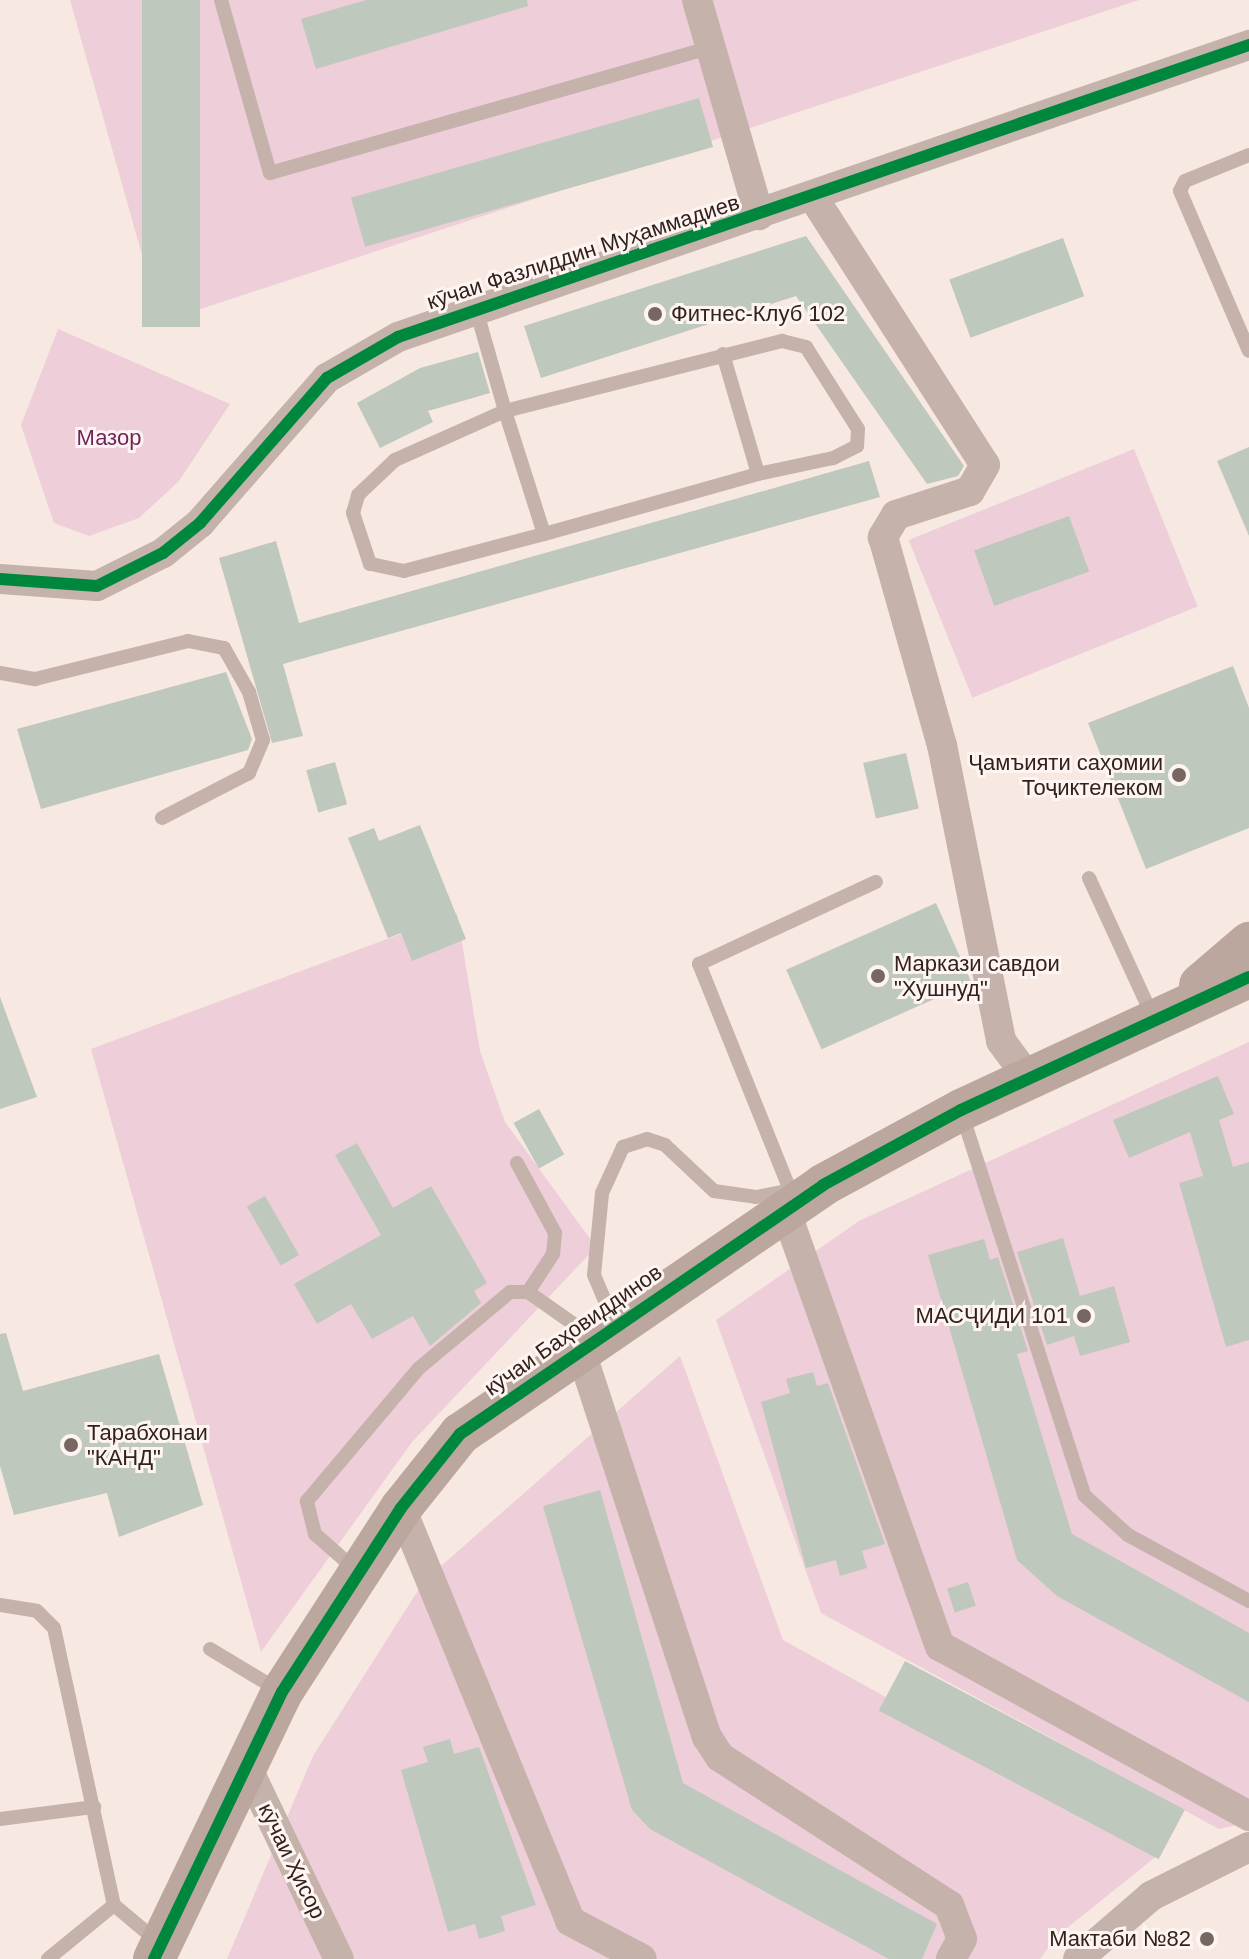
<!DOCTYPE html>
<html>
<head>
<meta charset="utf-8">
<style>
  body { margin:0 }
  #map { position:relative; width:1249px; height:1959px; overflow:hidden; background:#f7e8e1; font-family:Arial,sans-serif }
  div>[style] { position:absolute }
  [style*='--x'] { left:calc(var(--x)*1px); top:calc(var(--y)*1px); width:calc(var(--w)*1px); rotate:calc(var(--a)*1deg) }
  .green>* { inset:0; background:#edced9; transform-origin:0 0 }
  .building>* { inset:0; background:#bfc8bd; transform-origin:0 0 }
  .lane>* { height:14px; margin:-7px; padding:0 7px; transform-origin:7px; border-radius:7px; background:#c5b2ab }
  .street>* { height:30px; margin:-15px; padding:0 15px; transform-origin:15px; border-radius:15px; background:#c5b2ab }
  .secondary>* { height:42px; margin:-21px; padding:0 21px; transform-origin:21px; border-radius:21px; background:#bca79f }
  .cycleway>* { height:12px; margin:-6px; padding:0 6px; transform-origin:6px; border-radius:6px; background:#00873e }
  .dots>* { width:22px; height:22px; translate:-50% -50%; box-sizing:border-box; border:4px solid #fef5f2; border-radius:50% }
  span { translate:-50% -50%; white-space:nowrap; text-align:center; line-height:1.15; -webkit-text-stroke:6px #fef5f2; paint-order:stroke }
  .street-label { font-size:22px; color:#32221c }
  .poi-label { font-size:22px; color:#32221c }
  .left { translate:0 -50%; text-align:left }
  .right { translate:-100% -50%; text-align:right }
  .park-label { font-size:22px; color:#72255a }
</style>
</head>
<body>
<div id="map">
  <div class="green">
    <i style="clip-path:polygon(70px 0,1139px 0,161px 322px)"></i>
    <i style="clip-path:polygon(58px 329px,230px 404px,179px 481px,139px 518px,89px 536px,54px 523px,21px 425px)"></i>
    <i style="left:1134px;top:449px;width:170px;height:243px;rotate:68deg"></i>
    <i style="clip-path:polygon(457px 913px,480px 1051px,505px 1122px,596px 1247px,412px 1442px,261px 1652px,91px 1049px)"></i>
    <i style="clip-path:polygon(1249px 1042px,1249px 1822px,1219px 1829px,821px 1613px,716px 1320px,859px 1221px)"></i>
    <i style="clip-path:polygon(680px 1356px,783px 1640px,1163px 1851px,1057px 1936px,1040px 1959px,227px 1959px,313px 1756px,424px 1581px)"></i>
  </div>
  <div class="building">
    <i style="left:142px;top:0;width:58px;height:327px"></i>
    <i style="clip-path:polygon(366px 0,527px 0,528px 6px,316px 69px,301px 19px)"></i>
    <i style="left:699px;top:98px;width:51px;height:362px;rotate:74deg"></i>
    <i style="clip-path:polygon(806px 236px,964px 466px,958px 476px,927px 484px,796px 296px,541px 378px,524px 326px)"></i>
    <i style="left:1063px;top:238px;width:62px;height:121px;rotate:70deg"></i>
    <i style="clip-path:polygon(478px 352px,490px 393px,428px 411px,433px 422px,380px 448px,357px 403px,420px 368px)"></i>
    <i style="clip-path:polygon(1249px 447px,1249px 536px,1217px 461px)"></i>
    <i style="clip-path:polygon(869px 461px,880px 497px,283px 664px,303px 736px,272px 743px,219px 558px,276px 541px,299px 623px)"></i>
    <i style="left:1069px;top:516px;width:59px;height:101px;rotate:70deg"></i>
    <i style="clip-path:polygon(1233px 666px,1249px 708px,1249px 828px,1146px 869px,1088px 723px)"></i>
    <i style="clip-path:polygon(226px 672px,252px 739px,248px 750px,41px 809px,17px 729px)"></i>
    <i style="left:906px;top:753px;width:57px;height:44px;rotate:77deg"></i>
    <i style="left:335px;top:762px;width:44px;height:30px;rotate:74deg"></i>
    <i style="clip-path:polygon(420px 825px,466px 939px,412px 961px,401px 933px,388px 938px,348px 838px,374px 828px,379px 841px)"></i>
    <i style="left:936px;top:903px;width:87px;height:164px;rotate:66deg"></i>
    <i style="clip-path:polygon(0 997px,37px 1097px,0 1109px)"></i>
    <i style="clip-path:polygon(1218px 1076px,1234px 1114px,1219px 1120px,1233px 1167px,1249px 1162px,1249px 1340px,1226px 1347px,1179px 1183px,1203px 1176px,1190px 1132px,1129px 1158px,1113px 1120px)"></i>
    <i style="left:539px;top:1109px;width:52px;height:29px;rotate:61deg"></i>
    <i style="clip-path:polygon(357px 1143px,393px 1208px,431px 1186px,487px 1283px,474px 1291px,481px 1303px,430px 1346px,413px 1316px,372px 1339px,351px 1304px,317px 1324px,294px 1284px,381px 1235px,335px 1155px)"></i>
    <i style="left:265px;top:1196px;width:68px;height:21px;rotate:60deg"></i>
    <i style="clip-path:polygon(1063px 1238px,1080px 1296px,1114px 1286px,1130px 1342px,1080px 1356px,1074px 1336px,1047px 1345px,1017px 1252px)"></i>
    <i style="clip-path:polygon(984px 1239px,990px 1260px,998px 1257px,1028px 1351px,1017px 1354px,1072px 1534px,1249px 1633px,1249px 1702px,1057px 1596px,1017px 1560px,928px 1255px)"></i>
    <i style="clip-path:polygon(6px 1333px,23px 1391px,159px 1354px,203px 1505px,119px 1537px,107px 1493px,14px 1515px,0 1466px,0 1334px)"></i>
    <i style="clip-path:polygon(813px 1372px,817px 1386px,828px 1383px,885px 1544px,862px 1551px,867px 1568px,840px 1576px,836px 1560px,806px 1568px,761px 1402px,790px 1393px,786px 1379px)"></i>
    <i style="clip-path:polygon(600px 1490px,683px 1783px,937px 1924px,922px 1959px,889px 1959px,650px 1829px,632px 1810px,543px 1506px)"></i>
    <i style="left:968px;top:1582px;width:25px;height:22px;rotate:72deg"></i>
    <i style="left:905px;top:1661px;width:317px;height:56px;rotate:28deg"></i>
    <i style="clip-path:polygon(450px 1739px,454px 1754px,479px 1747px,536px 1905px,501px 1916px,505px 1931px,479px 1939px,475px 1924px,448px 1932px,401px 1770px,428px 1762px,423px 1747px)"></i>
  </div>
  <div class="lane">
    <i style="--x:221;--y:0;--w:180;--a:74.2"></i>
    <i style="--x:270;--y:173;--w:459;--a:-15.9"></i>
    <i style="--x:1249;--y:155;--w:69;--a:157.9"></i>
    <i style="--x:1185;--y:181;--w:11;--a:117"></i>
    <i style="--x:1180;--y:191;--w:174;--a:66.7"></i>
    <i style="--x:476;--y:309;--w:106;--a:74.1"></i>
    <i style="--x:505;--y:411;--w:286;--a:-14.2"></i>
    <i style="--x:782;--y:341;--w:25;--a:14"></i>
    <i style="--x:806;--y:347;--w:97;--a:57.6"></i>
    <i style="--x:858;--y:429;--w:17;--a:93"></i>
    <i style="--x:857;--y:446;--w:27;--a:153"></i>
    <i style="--x:833;--y:458;--w:77;--a:168"></i>
    <i style="--x:758;--y:474;--w:222;--a:164.3"></i>
    <i style="--x:544;--y:534;--w:145;--a:165.2"></i>
    <i style="--x:404;--y:571;--w:35;--a:-168"></i>
    <i style="--x:370;--y:564;--w:54;--a:-108.4"></i>
    <i style="--x:353;--y:513;--w:19;--a:-74"></i>
    <i style="--x:358;--y:495;--w:51;--a:-43.4"></i>
    <i style="--x:395;--y:460;--w:120;--a:-24"></i>
    <i style="--x:505;--y:411;--w:129;--a:72.4"></i>
    <i style="--x:723;--y:354;--w:125;--a:73.7"></i>
    <i style="--x:0;--y:673;--w:36;--a:10"></i>
    <i style="--x:35;--y:679;--w:158;--a:-13.9"></i>
    <i style="--x:188;--y:641;--w:37;--a:11"></i>
    <i style="--x:224;--y:648;--w:51;--a:60.4"></i>
    <i style="--x:249;--y:692;--w:50;--a:73.7"></i>
    <i style="--x:263;--y:740;--w:36;--a:113"></i>
    <i style="--x:249;--y:773;--w:98;--a:152.7"></i>
    <i style="--x:1089;--y:878;--w:155;--a:65.3"></i>
    <i style="--x:962;--y:1114;--w:401;--a:72.2"></i>
    <i style="--x:1085;--y:1496;--w:58;--a:42.2"></i>
    <i style="--x:1128;--y:1535;--w:138;--a:28.6"></i>
    <i style="--x:517;--y:1163;--w:80;--a:61.5"></i>
    <i style="--x:555;--y:1233;--w:21;--a:95"></i>
    <i style="--x:553;--y:1254;--w:45;--a:123.3"></i>
    <i style="--x:790;--y:1190;--w:244;--a:-111.9"></i>
    <i style="--x:699;--y:964;--w:195;--a:-24.9"></i>
    <i style="--x:614;--y:1322;--w:51;--a:-113.1"></i>
    <i style="--x:594;--y:1275;--w:82;--a:-84.4"></i>
    <i style="--x:602;--y:1193;--w:51;--a:-65.5"></i>
    <i style="--x:623;--y:1147;--w:25;--a:-18"></i>
    <i style="--x:647;--y:1139;--w:19;--a:18"></i>
    <i style="--x:665;--y:1145;--w:67;--a:43.2"></i>
    <i style="--x:714;--y:1191;--w:42;--a:8.1"></i>
    <i style="--x:756;--y:1197;--w:36;--a:-11"></i>
    <i style="--x:357;--y:1571;--w:56;--a:-138.6"></i>
    <i style="--x:315;--y:1534;--w:34;--a:-104"></i>
    <i style="--x:307;--y:1501;--w:172;--a:-49.9"></i>
    <i style="--x:418;--y:1369;--w:120;--a:-39.9"></i>
    <i style="--x:510;--y:1292;--w:18;--a:0"></i>
    <i style="--x:528;--y:1292;--w:78;--a:35.1"></i>
    <i style="--x:0;--y:1605;--w:37;--a:9"></i>
    <i style="--x:37;--y:1611;--w:24;--a:45"></i>
    <i style="--x:54;--y:1628;--w:283;--a:77.8"></i>
    <i style="--x:114;--y:1905;--w:57;--a:40.1"></i>
    <i style="--x:210;--y:1649;--w:79;--a:31.1"></i>
    <i style="--x:0;--y:1819;--w:95;--a:-7.3"></i>
    <i style="--x:48;--y:1959;--w:85;--a:-39.3"></i>
  </div>
  <div class="street">
    <i style="--x:697;--y:0;--w:224;--a:73.9"></i>
    <i style="--x:813;--y:197;--w:318;--a:57.3"></i>
    <i style="--x:985;--y:465;--w:30;--a:120"></i>
    <i style="--x:970;--y:491;--w:78;--a:162"></i>
    <i style="--x:896;--y:515;--w:26;--a:121"></i>
    <i style="--x:883;--y:537;--w:216;--a:74.2"></i>
    <i style="--x:942;--y:745;--w:302;--a:78.7"></i>
    <i style="--x:1001;--y:1041;--w:47;--a:53.6"></i>
    <i style="--x:0;--y:579;--w:97;--a:4.1"></i>
    <i style="--x:97;--y:586;--w:74;--a:-26.6"></i>
    <i style="--x:163;--y:553;--w:48;--a:-39"></i>
    <i style="--x:200;--y:523;--w:193;--a:-48.8"></i>
    <i style="--x:327;--y:378;--w:82;--a:-30"></i>
    <i style="--x:398;--y:337;--w:900;--a:-18.94"></i>
    <i style="--x:785;--y:1209;--w:464;--a:70.5"></i>
    <i style="--x:940;--y:1646;--w:353;--a:28.8"></i>
    <i style="--x:580;--y:1349;--w:408;--a:71.9"></i>
    <i style="--x:707;--y:1737;--w:24;--a:57"></i>
    <i style="--x:720;--y:1757;--w:273;--a:32.9"></i>
    <i style="--x:949;--y:1905;--w:36;--a:69"></i>
    <i style="--x:962;--y:1939;--w:23;--a:119"></i>
    <i style="--x:401;--y:1508;--w:446;--a:67.7"></i>
    <i style="--x:570;--y:1921;--w:81;--a:27.8"></i>
    <i style="--x:245;--y:1763;--w:217;--a:64.4"></i>
    <i style="--x:1078;--y:1959;--w:96;--a:-40.8"></i>
    <i style="--x:1151;--y:1896;--w:110;--a:-26.6"></i>
  </div>
  <div class="secondary">
    <i style="--x:1200;--y:985;--w:65;--a:-40.6"></i>
    <i style="--x:154;--y:1959;--w:296;--a:-64.4"></i>
    <i style="--x:282;--y:1692;--w:219;--a:-57.1"></i>
    <i style="--x:401;--y:1508;--w:95;--a:-51.4"></i>
    <i style="--x:460;--y:1434;--w:440;--a:-34.4"></i>
    <i style="--x:823;--y:1185;--w:157;--a:-28.5"></i>
    <i style="--x:961;--y:1110;--w:317;--a:-24.8"></i>
  </div>
  <div class="cycleway">
    <i style="--x:0;--y:579;--w:97;--a:4.1"></i>
    <i style="--x:97;--y:586;--w:74;--a:-26.6"></i>
    <i style="--x:163;--y:553;--w:48;--a:-39"></i>
    <i style="--x:200;--y:523;--w:193;--a:-48.8"></i>
    <i style="--x:327;--y:378;--w:82;--a:-30"></i>
    <i style="--x:398;--y:337;--w:900;--a:-18.94"></i>
    <i style="--x:154;--y:1959;--w:296;--a:-64.4"></i>
    <i style="--x:282;--y:1692;--w:219;--a:-57.1"></i>
    <i style="--x:401;--y:1508;--w:95;--a:-51.4"></i>
    <i style="--x:460;--y:1434;--w:440;--a:-34.4"></i>
    <i style="--x:823;--y:1185;--w:157;--a:-28.5"></i>
    <i style="--x:961;--y:1110;--w:317;--a:-24.8"></i>
  </div>
  <div class="dots">
    <i style="left:655px;top:314px;background:#776761"></i>
    <i style="left:1179px;top:775px;background:#776761"></i>
    <i style="left:878px;top:976px;background:#776761"></i>
    <i style="left:1084px;top:1316px;background:#776761"></i>
    <i style="left:71px;top:1445px;background:#776761"></i>
    <i style="left:1207px;top:1939px;background:#776761"></i>
  </div>
  <div class="street-label">
    <span style="left:583px;top:252px;rotate:-18deg">кӯчаи Фазлиддин Муҳаммадиев</span>
    <span style="left:573px;top:1330px;rotate:-35deg">кӯчаи Баҳовиддинов</span>
    <span style="left:292px;top:1861px;rotate:64deg">кӯчаи Ҳисор</span>
  </div>
  <div class="poi-label">
    <span class="left" style="left:671px;top:314px">Фитнес-Клуб 102</span>
    <span class="right" style="left:1163px;top:775px">Ҷамъияти саҳомии<br>Тоҷиктелеком</span>
    <span class="left" style="left:894px;top:976px">Маркази савдои<br>"Хушнуд"</span>
    <span class="right" style="left:1068px;top:1316px">МАСҶИДИ 101</span>
    <span class="left" style="left:87px;top:1445px">Тарабхонаи<br>"КАНД"</span>
    <span class="right" style="left:1191px;top:1939px">Мактаби №82</span>
  </div>
  <div class="park-label">
    <span style="left:109px;top:438px">Мазор</span>
  </div>
</div>
</body>
</html>
